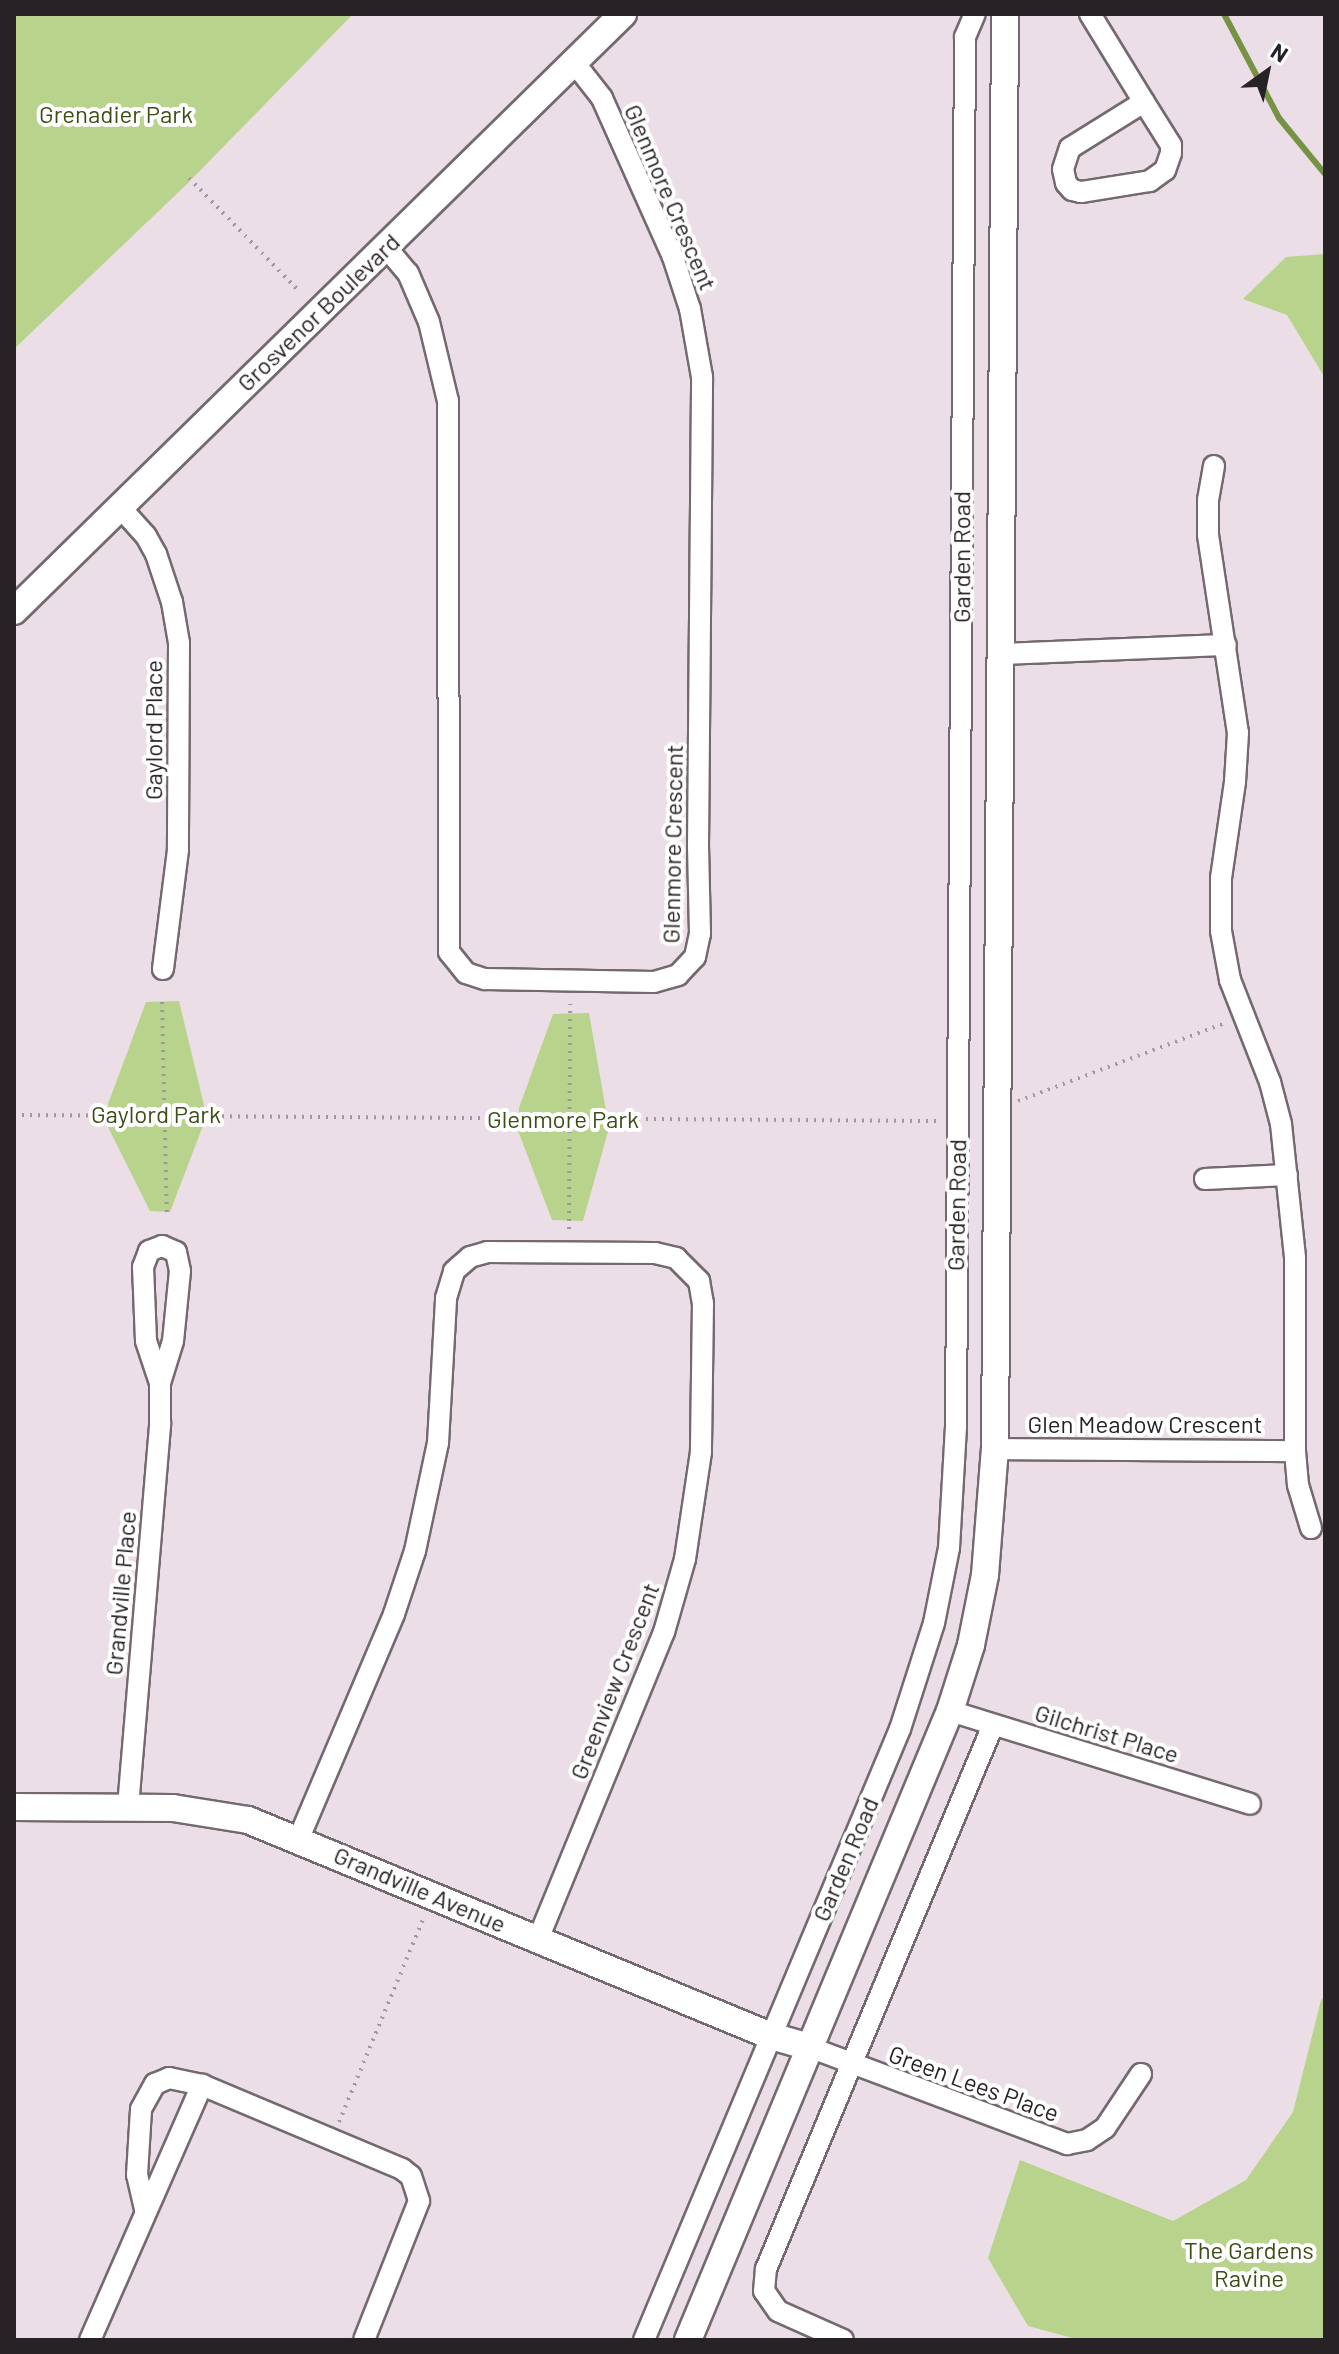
<!DOCTYPE html>
<html>
<head>
<meta charset="utf-8">
<style>
  body { margin:0 }
  #map { position:relative; width:1339px; height:2354px; overflow:hidden; background:#ebdee6; font-family:Barlow,sans-serif }
  div>[style] { position:absolute }
  [style*='--x'] { left:calc(var(--x)*1px); top:calc(var(--y)*1px); width:calc(var(--w)*1px); rotate:calc(var(--a)*1deg) }
  .green>* { inset:0; background:#b8d38b }
  .stream>* { height:6px; margin:-3px; padding:0 3px; transform-origin:3px; border-radius:3px; background:#779245 }
  .path>* { height:4px; margin-top:-2px; transform-origin:0; background:repeating-linear-gradient(90deg,#a1979d 0 2px,transparent 0 8px) }
  .roads { filter:drop-shadow(2px 0 #746970) drop-shadow(-2px 0 #746970) drop-shadow(0 2px #746970) drop-shadow(0 -2px #746970) }
  .minor>* { height:20px; margin:-10px; padding:0 10px; transform-origin:10px; border-radius:10px; background:#fff }
  .tertiary>* { height:26px; margin:-13px; padding:0 13px; transform-origin:13px; border-radius:13px; background:#fff }
  span { translate:-50% -50%; white-space:nowrap; text-align:center; line-height:1.15; -webkit-text-stroke:8px #fff; paint-order:stroke }
  .park-label { font-size:24px; color:#3c4e16 }
  .street-label { font-size:24px; color:#272225 }
  .frame { position:absolute; inset:0; border:16px solid #272225; pointer-events:none }
  .north { position:absolute; left:1227px; top:32px; width:80px; height:80px; -webkit-text-stroke:6px #fff; paint-order:stroke; rotate:33deg; font-size:22px; font-weight:700; line-height:32px; text-align:center; color:#272225 }
  .north::after { content:''; display:block; margin:auto; width:28px; height:36px; background:#272225; clip-path:polygon(50% 0,100% 100%,50% 72%,0 100%) }
</style>
</head>
<body>
<div id="map">
  <div class="green">
    <i style="clip-path:polygon(14px 14px,353px 14px,187px 184px,14px 349px)"></i>
    <i style="clip-path:polygon(1325px 254px,1325px 378px,1287px 315px,1243px 299px,1286px 257px)"></i>
    <i style="clip-path:polygon(179px 1001px,204px 1105px,204px 1123px,170px 1212px,150px 1211px,108px 1127px,108px 1104px,146px 1002px)"></i>
    <i style="clip-path:polygon(589px 1013px,609px 1128px,583px 1221px,552px 1220px,517px 1128px,519px 1108px,553px 1014px)"></i>
    <i style="clip-path:polygon(1325px 1997px,1325px 2340px,1080px 2340px,1028px 2326px,988px 2258px,1020px 2160px,1173px 2221px,1246px 2180px,1293px 2112px,1321px 2000px)"></i>
  </div>
  <div class="stream">
    <i style="--x:1224;--y:14;--w:118;--a:62.1"></i>
    <i style="--x:1279;--y:118;--w:72;--a:50.6"></i>
  </div>
  <div class="path">
    <i style="--x:189;--y:178;--w:159;--a:45.8"></i>
    <i style="--x:162;--y:1002;--w:216;--a:88.7"></i>
    <i style="--x:1018;--y:1101;--w:221;--a:-20.6"></i>
    <i style="--x:14;--y:1115;--w:924;--a:0.37"></i>
    <i style="--x:569;--y:1229;--w:225;--a:-89.7"></i>
    <i style="--x:339;--y:2122;--w:222;--a:-67.5"></i>
  </div>
  <div class="roads">
    <div class="minor">
      <i style="--x:1090;--y:14;--w:103;--a:58.5"></i>
      <i style="--x:1144;--y:102;--w:51;--a:57.9"></i>
      <i style="--x:1171;--y:145;--w:8;--a:90"></i>
      <i style="--x:1171;--y:153;--w:18;--a:109"></i>
      <i style="--x:1165;--y:170;--w:19;--a:144"></i>
      <i style="--x:1150;--y:181;--w:70;--a:170.9"></i>
      <i style="--x:1081;--y:192;--w:9;--a:-167"></i>
      <i style="--x:1072;--y:190;--w:9;--a:-131"></i>
      <i style="--x:1066;--y:183;--w:14;--a:-102"></i>
      <i style="--x:1063;--y:169;--w:22;--a:-72"></i>
      <i style="--x:1070;--y:148;--w:87;--a:-31.9"></i>
      <i style="--x:385;--y:246;--w:35;--a:50"></i>
      <i style="--x:408;--y:273;--w:53;--a:66.8"></i>
      <i style="--x:429;--y:322;--w:81;--a:76.5"></i>
      <i style="--x:448;--y:401;--w:551;--a:89.9"></i>
      <i style="--x:449;--y:952;--w:27;--a:51"></i>
      <i style="--x:466;--y:973;--w:20;--a:18"></i>
      <i style="--x:485;--y:979;--w:169;--a:1"></i>
      <i style="--x:654;--y:982;--w:25;--a:-16"></i>
      <i style="--x:678;--y:975;--w:25;--a:-47"></i>
      <i style="--x:695;--y:957;--w:24;--a:-78"></i>
      <i style="--x:700;--y:934;--w:87;--a:-91.3"></i>
      <i style="--x:698;--y:847;--w:470;--a:-89.5"></i>
      <i style="--x:702;--y:377;--w:69;--a:-100"></i>
      <i style="--x:690;--y:309;--w:55;--a:-108.1"></i>
      <i style="--x:673;--y:257;--w:174;--a:-114.1"></i>
      <i style="--x:602;--y:98;--w:47;--a:-128.1"></i>
      <i style="--x:1214;--y:466;--w:35;--a:100"></i>
      <i style="--x:1208;--y:500;--w:35;--a:90"></i>
      <i style="--x:1208;--y:535;--w:200;--a:81.4"></i>
      <i style="--x:1238;--y:733;--w:49;--a:93.5"></i>
      <i style="--x:1235;--y:782;--w:97;--a:98.3"></i>
      <i style="--x:1221;--y:878;--w:53;--a:90"></i>
      <i style="--x:1221;--y:931;--w:50;--a:79.6"></i>
      <i style="--x:1230;--y:980;--w:110;--a:68.6"></i>
      <i style="--x:1270;--y:1082;--w:43;--a:75.3"></i>
      <i style="--x:1281;--y:1124;--w:135;--a:84"></i>
      <i style="--x:1295;--y:1258;--w:193;--a:90"></i>
      <i style="--x:1295;--y:1451;--w:34;--a:85"></i>
      <i style="--x:1298;--y:1485;--w:45;--a:73.2"></i>
      <i style="--x:119;--y:506;--w:40;--a:48"></i>
      <i style="--x:146;--y:536;--w:21;--a:61"></i>
      <i style="--x:156;--y:554;--w:51;--a:71.6"></i>
      <i style="--x:172;--y:602;--w:42;--a:80.3"></i>
      <i style="--x:179;--y:643;--w:207;--a:90.3"></i>
      <i style="--x:178;--y:850;--w:120;--a:97.2"></i>
      <i style="--x:1000;--y:654;--w:226;--a:-2.3"></i>
      <i style="--x:1205;--y:1179;--w:82;--a:-2.8"></i>
      <i style="--x:995;--y:1449;--w:300;--a:0.4"></i>
      <i style="--x:950;--y:1711;--w:314;--a:17.2"></i>
      <i style="--x:128;--y:1807;--w:386;--a:-85.2"></i>
      <i style="--x:160;--y:1422;--w:39;--a:-90"></i>
      <i style="--x:160;--y:1383;--w:44;--a:-108.4"></i>
      <i style="--x:146;--y:1341;--w:74;--a:-92.3"></i>
      <i style="--x:143;--y:1267;--w:17;--a:-69"></i>
      <i style="--x:149;--y:1251;--w:14;--a:-21"></i>
      <i style="--x:162;--y:1246;--w:15;--a:23"></i>
      <i style="--x:176;--y:1252;--w:19;--a:78"></i>
      <i style="--x:180;--y:1271;--w:70;--a:95.7"></i>
      <i style="--x:173;--y:1341;--w:44;--a:107.2"></i>
      <i style="--x:299;--y:1838;--w:243;--a:-67"></i>
      <i style="--x:394;--y:1614;--w:66;--a:-71.6"></i>
      <i style="--x:415;--y:1551;--w:110;--a:-78"></i>
      <i style="--x:438;--y:1443;--w:145;--a:-86.8"></i>
      <i style="--x:446;--y:1298;--w:28;--a:-73"></i>
      <i style="--x:454;--y:1271;--w:21;--a:-41"></i>
      <i style="--x:470;--y:1257;--w:18;--a:-16"></i>
      <i style="--x:487;--y:1252;--w:168;--a:0.3"></i>
      <i style="--x:655;--y:1253;--w:22;--a:13"></i>
      <i style="--x:676;--y:1258;--w:33;--a:45"></i>
      <i style="--x:699;--y:1281;--w:22;--a:80"></i>
      <i style="--x:703;--y:1303;--w:149;--a:90.8"></i>
      <i style="--x:701;--y:1452;--w:108;--a:98.5"></i>
      <i style="--x:685;--y:1559;--w:76;--a:106"></i>
      <i style="--x:664;--y:1632;--w:332;--a:112.3"></i>
      <i style="--x:809;--y:2047;--w:276;--a:20.6"></i>
      <i style="--x:1067;--y:2144;--w:20;--a:-11"></i>
      <i style="--x:1087;--y:2140;--w:22;--a:-34"></i>
      <i style="--x:1105;--y:2128;--w:65;--a:-56.3"></i>
      <i style="--x:145;--y:2209;--w:35;--a:-103"></i>
      <i style="--x:137;--y:2175;--w:66;--a:-86.5"></i>
      <i style="--x:141;--y:2109;--w:29;--a:-61"></i>
      <i style="--x:155;--y:2084;--w:15;--a:-23"></i>
      <i style="--x:169;--y:2078;--w:34;--a:12"></i>
      <i style="--x:202;--y:2085;--w:217;--a:22.8"></i>
      <i style="--x:402;--y:2169;--w:11;--a:38"></i>
      <i style="--x:411;--y:2176;--w:26;--a:72"></i>
      <i style="--x:419;--y:2201;--w:149;--a:111.6"></i>
      <i style="--x:90;--y:2340;--w:279;--a:-66.3"></i>
      <i style="--x:644;--y:2340;--w:662;--a:-67.27"></i>
      <i style="--x:900;--y:1729;--w:111;--a:-72.2"></i>
      <i style="--x:934;--y:1623;--w:76;--a:-78.7"></i>
      <i style="--x:949;--y:1548;--w:120;--a:-86.7"></i>
      <i style="--x:956;--y:1428;--w:1391;--a:-89.63"></i>
      <i style="--x:965;--y:37;--w:25;--a:-67"></i>
      <i style="--x:843;--y:2340;--w:71;--a:-156"></i>
      <i style="--x:778;--y:2311;--w:24;--a:-125"></i>
      <i style="--x:764;--y:2291;--w:22;--a:-85"></i>
      <i style="--x:766;--y:2269;--w:589;--a:-67.35"></i>
    </div>
    <div class="tertiary">
      <i style="--x:14;--y:611;--w:853;--a:-44.43"></i>
      <i style="--x:14;--y:1807;--w:159;--a:0.4"></i>
      <i style="--x:173;--y:1808;--w:76;--a:9.1"></i>
      <i style="--x:248;--y:1820;--w:566;--a:22.44"></i>
      <i style="--x:771;--y:2036;--w:40;--a:16"></i>
      <i style="--x:688;--y:2340;--w:681;--a:-67.39"></i>
      <i style="--x:950;--y:1711;--w:69;--a:-72.3"></i>
      <i style="--x:971;--y:1645;--w:71;--a:-78.7"></i>
      <i style="--x:985;--y:1575;--w:126;--a:-85.5"></i>
      <i style="--x:995;--y:1449;--w:1435;--a:-89.6"></i>
    </div>
  </div>
  <div class="park-label">
    <span style="left:116px;top:114px">Grenadier Park</span>
    <span style="left:156px;top:1114px">Gaylord Park</span>
    <span style="left:563px;top:1119px">Glenmore Park</span>
    <span style="left:1249px;top:2264px">The Gardens<br>Ravine</span>
  </div>
  <div class="street-label">
    <span style="left:671px;top:197px;rotate:67deg">Glenmore Crescent</span>
    <span style="left:318px;top:312px;rotate:-44deg">Grosvenor Boulevard</span>
    <span style="left:961px;top:557px;rotate:-90deg">Garden Road</span>
    <span style="left:153px;top:730px;rotate:-90deg">Gaylord Place</span>
    <span style="left:672px;top:844px;rotate:-89deg">Glenmore Crescent</span>
    <span style="left:956px;top:1205px;rotate:-89deg">Garden Road</span>
    <span style="left:1145px;top:1424px">Glen Meadow Crescent</span>
    <span style="left:120px;top:1593px;rotate:-85deg">Grandville Place</span>
    <span style="left:614px;top:1681px;rotate:-69deg">Greenview Crescent</span>
    <span style="left:1107px;top:1733px;rotate:17deg">Gilchrist Place</span>
    <span style="left:845px;top:1859px;rotate:-67deg">Garden Road</span>
    <span style="left:420px;top:1889px;rotate:23deg">Grandville Avenue</span>
    <span style="left:974px;top:2083px;rotate:20deg">Green Lees Place</span>
  </div>
  <div class="frame"></div>
  <div class="north">N</div>
</div>
</body>
</html>
